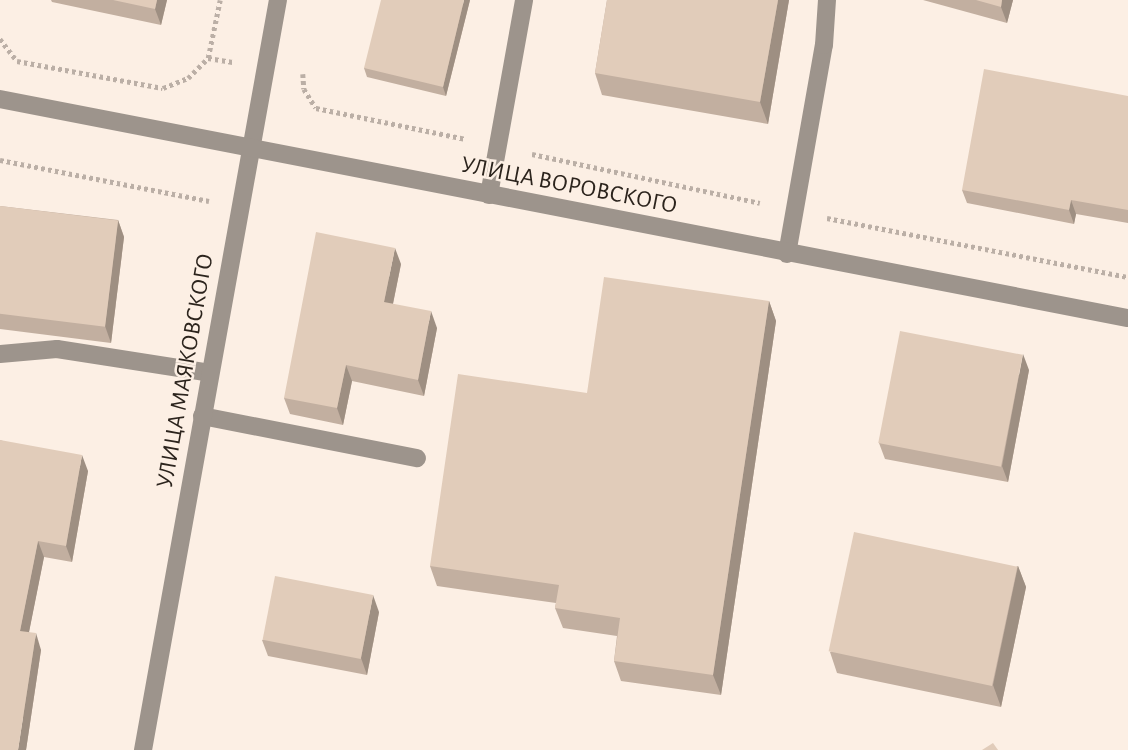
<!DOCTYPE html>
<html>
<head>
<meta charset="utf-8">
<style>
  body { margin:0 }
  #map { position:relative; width:1128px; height:750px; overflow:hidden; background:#fcefe4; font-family:"Alegreya Sans",sans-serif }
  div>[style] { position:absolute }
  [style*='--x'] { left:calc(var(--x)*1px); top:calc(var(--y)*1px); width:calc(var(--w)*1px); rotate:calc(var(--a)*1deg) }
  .path>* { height:4.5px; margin-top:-2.25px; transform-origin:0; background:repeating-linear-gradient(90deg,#bbafa6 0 3.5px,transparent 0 7px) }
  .service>* { height:18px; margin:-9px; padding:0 9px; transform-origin:9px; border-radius:9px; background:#9d948c }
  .minor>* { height:18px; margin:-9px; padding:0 9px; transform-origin:9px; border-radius:9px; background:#9d948c }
  .tertiary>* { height:18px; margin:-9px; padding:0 9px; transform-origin:9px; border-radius:9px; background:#9d948c }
  .wall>* { inset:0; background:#c2afa0 }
  .shaded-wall>* { inset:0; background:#9e8f82 }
  .building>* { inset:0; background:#e1ccba; transform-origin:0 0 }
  span { translate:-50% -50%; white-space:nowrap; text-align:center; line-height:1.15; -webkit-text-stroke:5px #fcefe4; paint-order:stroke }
  .street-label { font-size:24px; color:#2c241d }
</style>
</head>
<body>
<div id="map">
  <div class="path">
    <i style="--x:0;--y:39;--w:28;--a:52"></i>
    <i style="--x:17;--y:61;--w:148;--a:10.5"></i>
    <i style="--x:163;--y:88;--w:27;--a:-22"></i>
    <i style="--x:188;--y:78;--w:28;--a:-45"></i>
    <i style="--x:208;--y:58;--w:59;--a:-78.3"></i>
    <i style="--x:208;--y:58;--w:25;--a:9"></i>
    <i style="--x:303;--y:74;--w:15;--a:86"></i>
    <i style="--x:304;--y:89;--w:22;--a:58"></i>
    <i style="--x:316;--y:108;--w:153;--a:11.7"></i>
    <i style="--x:532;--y:154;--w:233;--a:12.1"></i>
    <i style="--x:0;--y:160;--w:213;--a:11.1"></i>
    <i style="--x:827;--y:218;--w:307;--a:11.1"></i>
  </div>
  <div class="service">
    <i style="--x:489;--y:195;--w:198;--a:-79.8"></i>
    <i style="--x:787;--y:254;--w:212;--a:-80"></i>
    <i style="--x:824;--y:45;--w:45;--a:-86.2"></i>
    <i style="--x:0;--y:354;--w:57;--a:-5"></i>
    <i style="--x:57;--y:349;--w:155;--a:8.9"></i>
    <i style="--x:202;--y:416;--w:219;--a:11.1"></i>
  </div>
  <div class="minor">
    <i style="--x:143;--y:750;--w:762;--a:-79.8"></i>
  </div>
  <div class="tertiary">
    <i style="--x:0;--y:99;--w:1149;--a:10.99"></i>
  </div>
  <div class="wall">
    <i style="clip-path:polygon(51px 0,167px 0,161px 25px,52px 2px)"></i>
    <i style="clip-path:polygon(470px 0,446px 96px,367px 77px,364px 68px)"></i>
    <i style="clip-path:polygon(607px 0,789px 0,768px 124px,602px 95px,595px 73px)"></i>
    <i style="clip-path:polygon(923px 0,1013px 0,1007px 23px)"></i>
    <i style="clip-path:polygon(1128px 96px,1128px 223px,1076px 214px,1074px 224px,967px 203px,962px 190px)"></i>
    <i style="clip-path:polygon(0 206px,118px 220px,124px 237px,111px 343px,0 329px)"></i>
    <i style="clip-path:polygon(401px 264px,393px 304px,437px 328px,424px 396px,352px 381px,343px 425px,290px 414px,284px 398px)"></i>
    <i style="clip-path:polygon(769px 301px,776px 321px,721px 695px,621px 681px,614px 661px,617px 636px,563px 628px,555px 608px,556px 603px,437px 586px,430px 566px,587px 393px)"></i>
    <i style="clip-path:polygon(1029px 370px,1008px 482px,885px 459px,879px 443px)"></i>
    <i style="clip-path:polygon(0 440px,88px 471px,72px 562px,44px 557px,29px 632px,41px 650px,26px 750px)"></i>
    <i style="clip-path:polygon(1018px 566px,1026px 587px,1001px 707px,837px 673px,830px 652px)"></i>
    <i style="clip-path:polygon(379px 612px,367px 675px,268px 656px,262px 640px)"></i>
  </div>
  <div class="shaded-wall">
    <i style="clip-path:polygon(157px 0,167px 0,161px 25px,155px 9px)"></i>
    <i style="clip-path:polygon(464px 0,470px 0,446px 96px,443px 87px)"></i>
    <i style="clip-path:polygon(778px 0,789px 0,768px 124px,760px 102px)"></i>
    <i style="clip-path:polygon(1002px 0,1013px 0,1007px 23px,1001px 7px)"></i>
    <i style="clip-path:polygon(1071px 200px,1076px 214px,1074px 224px,1069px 210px)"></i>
    <i style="clip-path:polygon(118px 220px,124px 237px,111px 343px,105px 326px)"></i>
    <i style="clip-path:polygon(395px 248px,401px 264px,390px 318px,384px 302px)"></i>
    <i style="clip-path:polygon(769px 301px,776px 321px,721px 695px,713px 675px)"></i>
    <i style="clip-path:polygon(431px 311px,437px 328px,424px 396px,418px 380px)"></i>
    <i style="clip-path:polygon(1023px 354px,1029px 370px,1008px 482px,1002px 466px)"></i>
    <i style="clip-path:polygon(346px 365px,352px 381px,343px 425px,337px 408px)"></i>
    <i style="clip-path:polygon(82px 455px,88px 471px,72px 562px,66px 546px)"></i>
    <i style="clip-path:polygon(38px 541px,44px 557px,26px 647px,20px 631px)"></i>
    <i style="clip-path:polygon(1018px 566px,1026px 587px,1001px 707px,993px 685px)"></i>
    <i style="clip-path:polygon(373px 595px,379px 612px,367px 675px,361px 658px)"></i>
    <i style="clip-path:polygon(36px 633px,41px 650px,26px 750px,18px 750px)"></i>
  </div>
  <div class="building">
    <i style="clip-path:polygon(113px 0,157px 0,155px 9px)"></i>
    <i style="clip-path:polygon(381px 0,464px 0,443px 87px,364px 68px)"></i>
    <i style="clip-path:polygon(607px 0,778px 0,760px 102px,595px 73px)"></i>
    <i style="clip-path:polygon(976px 0,1002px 0,1001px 7px)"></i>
    <i style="clip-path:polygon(984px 69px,1128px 96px,1128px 210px,1071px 200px,1069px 210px,962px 190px)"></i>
    <i style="left:0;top:206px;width:119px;height:107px;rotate:7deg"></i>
    <i style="clip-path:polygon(316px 232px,395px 248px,384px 302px,431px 311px,418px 380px,346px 365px,337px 408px,284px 398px)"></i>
    <i style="clip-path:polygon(604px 277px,769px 301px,713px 675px,614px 661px,620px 618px,555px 608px,559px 585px,430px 566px,458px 374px,587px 393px)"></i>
    <i style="left:900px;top:331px;width:125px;height:114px;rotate:11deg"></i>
    <i style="clip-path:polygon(0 440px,82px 455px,66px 546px,38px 541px,20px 631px,36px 633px,18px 750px,0 750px)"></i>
    <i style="left:854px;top:532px;width:167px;height:122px;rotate:12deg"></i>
    <i style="left:275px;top:576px;width:100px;height:65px;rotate:11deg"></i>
    <i style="clip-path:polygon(993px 743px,998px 750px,982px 750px)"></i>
  </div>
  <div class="street-label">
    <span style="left:569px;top:186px;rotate:11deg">УЛИЦА ВОРОВСКОГО</span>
    <span style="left:186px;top:371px;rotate:-80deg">УЛИЦА МАЯКОВСКОГО</span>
  </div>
</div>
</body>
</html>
